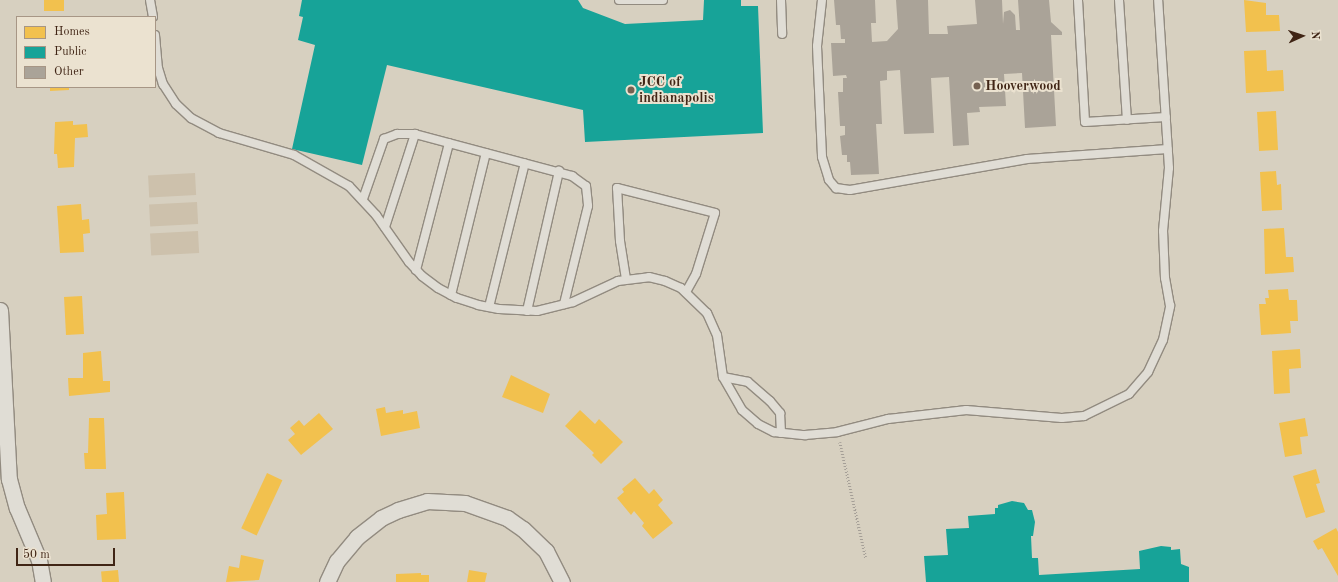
<!DOCTYPE html>
<html>
<head>
<meta charset="utf-8">
<style>
  body { margin:0 }
  #map { position:relative; width:1338px; height:582px; overflow:hidden; background:#d7d0c0; font-family:"Old Standard TT",serif }
  div>[style] { position:absolute }
  [style*='--x'] { left:calc(var(--x)*1px); top:calc(var(--y)*1px); width:calc(var(--w)*1px); rotate:calc(var(--a)*1deg) }
  .green>* { inset:0; background:#cdc1ac; transform-origin:0 0 }
  .homes>* { inset:0; background:#f2c14e; transform-origin:0 0 }
  .public>* { inset:0; background:#17a398 }
  .building>* { inset:0; background:#aaa398 }
  .path>* { height:2.5px; margin-top:-1.25px; transform-origin:0; background:repeating-linear-gradient(90deg,#a59f97 0 1px,transparent 0 3px) }
  .roads { filter:drop-shadow(1px 0 #928b80) drop-shadow(-1px 0 #928b80) drop-shadow(0 1px #928b80) drop-shadow(0 -1px #928b80) }
  .service>* { height:8px; margin:-4px; padding:0 4px; transform-origin:4px; border-radius:4px; background:#e0ddd5 }
  .minor>* { height:15px; margin:-7.5px; padding:0 7.5px; transform-origin:7.5px; border-radius:7.5px; background:#e0ddd5 }
  .dots>* { width:11px; height:11px; translate:-50% -50%; box-sizing:border-box; border:2px solid #ebe2d0; border-radius:50% }
  span { translate:-50% -50%; white-space:nowrap; text-align:center; line-height:1.15; -webkit-text-stroke:4px #ebe2d0; paint-order:stroke }
  .poi-label { font-size:14px; color:#402515; font-weight:700 }
  .left { translate:0 -50%; text-align:left }
  .legend { position:absolute; left:16px; top:16px; width:140px; height:72px; box-sizing:border-box; background:#ebe2d0; border:1px solid #a79685; margin:0; padding:5px 7px; list-style:none; font-size:12px; color:#402515 }
  .legend li { display:flex; align-items:center; gap:8px; height:20px }
  .legend b { width:20px; border:1px solid #a79685 }
  .north { position:absolute; left:1282px; top:16px; width:40px; height:40px; -webkit-text-stroke:3px #ebe2d0; paint-order:stroke; rotate:87deg; font-size:11px; font-weight:700; line-height:16px; text-align:center; color:#402515 }
  .north::after { content:''; display:block; margin:auto; width:14px; height:18px; background:#402515; clip-path:polygon(50% 0,100% 100%,50% 72%,0 100%) }
  .scale { position:absolute; left:16px; top:548px; width:99px; height:18px; box-sizing:border-box; border:2px solid #402515; border-top:0; padding-left:5px; font-size:12px; line-height:14px; white-space:nowrap; color:#402515; -webkit-text-stroke:3px #ebe2d0; paint-order:stroke }
</style>
</head>
<body>
<div id="map">
  <div class="green">
    <i style="left:195px;top:173px;width:22px;height:47px;rotate:87deg"></i>
    <i style="left:197px;top:202px;width:22px;height:48px;rotate:87deg"></i>
    <i style="left:198px;top:231px;width:22px;height:48px;rotate:87deg"></i>
  </div>
  <div class="homes">
    <i style="left:44px;top:0;width:20px;height:11px"></i>
    <i style="clip-path:polygon(1244px 0,1266px 3px,1266px 15px,1279px 15px,1280px 31px,1246px 32px)"></i>
    <i style="clip-path:polygon(1266px 50px,1267px 71px,1283px 70px,1284px 91px,1246px 93px,1244px 51px)"></i>
    <i style="clip-path:polygon(50px 87px,69px 87px,69px 90px,50px 91px)"></i>
    <i style="left:1276px;top:111px;width:39px;height:19px;rotate:87deg"></i>
    <i style="clip-path:polygon(73px 121px,73px 125px,87px 124px,88px 137px,75px 138px,74px 167px,58px 168px,57px 154px,54px 154px,55px 122px)"></i>
    <i style="clip-path:polygon(1276px 171px,1277px 185px,1281px 184px,1282px 210px,1262px 211px,1260px 172px)"></i>
    <i style="clip-path:polygon(81px 204px,82px 220px,89px 219px,90px 233px,83px 234px,84px 252px,60px 253px,57px 206px)"></i>
    <i style="clip-path:polygon(1284px 228px,1286px 257px,1293px 257px,1294px 272px,1265px 274px,1264px 229px)"></i>
    <i style="clip-path:polygon(1288px 289px,1289px 300px,1297px 300px,1298px 321px,1290px 321px,1291px 333px,1261px 335px,1259px 304px,1266px 304px,1265px 298px,1269px 298px,1268px 290px)"></i>
    <i style="left:82px;top:296px;width:38px;height:18px;rotate:87deg"></i>
    <i style="clip-path:polygon(1300px 349px,1301px 368px,1289px 369px,1290px 393px,1274px 394px,1272px 351px)"></i>
    <i style="clip-path:polygon(101px 351px,103px 381px,110px 381px,110px 392px,69px 396px,68px 378px,83px 378px,83px 353px)"></i>
    <i style="clip-path:polygon(511px 375px,550px 394px,543px 413px,502px 397px)"></i>
    <i style="clip-path:polygon(385px 407px,386px 413px,403px 410px,403px 414px,417px 411px,420px 428px,381px 436px,376px 409px)"></i>
    <i style="clip-path:polygon(580px 410px,595px 424px,599px 419px,623px 442px,601px 464px,592px 455px,594px 453px,565px 426px)"></i>
    <i style="clip-path:polygon(319px 413px,333px 429px,301px 455px,288px 440px,295px 434px,290px 428px,299px 420px,304px 426px)"></i>
    <i style="clip-path:polygon(89px 418px,104px 418px,106px 469px,85px 469px,84px 453px,88px 453px)"></i>
    <i style="clip-path:polygon(1305px 418px,1308px 436px,1300px 437px,1302px 454px,1285px 457px,1279px 423px)"></i>
    <i style="clip-path:polygon(1316px 469px,1320px 483px,1316px 484px,1325px 512px,1306px 518px,1293px 476px)"></i>
    <i style="left:267px;top:473px;width:17px;height:61px;rotate:25deg"></i>
    <i style="clip-path:polygon(635px 478px,649px 494px,654px 489px,663px 500px,658px 505px,673px 523px,653px 539px,642px 526px,644px 523px,634px 511px,631px 515px,617px 498px,624px 492px,622px 489px)"></i>
    <i style="clip-path:polygon(124px 492px,126px 539px,97px 540px,96px 515px,107px 514px,106px 493px)"></i>
    <i style="clip-path:polygon(1336px 528px,1338px 532px,1338px 576px,1322px 548px,1318px 550px,1313px 541px)"></i>
    <i style="clip-path:polygon(241px 555px,264px 560px,259px 580px,226px 582px,229px 566px,239px 568px)"></i>
    <i style="left:118px;top:570px;width:12px;height:17px;rotate:85deg"></i>
    <i style="clip-path:polygon(469px 570px,487px 573px,485px 582px,467px 582px)"></i>
    <i style="clip-path:polygon(421px 573px,421px 575px,429px 575px,429px 582px,396px 582px,396px 574px)"></i>
  </div>
  <div class="public">
    <i style="clip-path:polygon(302px 0,578px 0,583px 8px,625px 24px,703px 20px,704px 0,741px 0,741px 6px,758px 6px,763px 133px,585px 142px,583px 110px,387px 65px,362px 165px,292px 149px,315px 45px,298px 40px,303px 17px,299px 16px)"></i>
    <i style="clip-path:polygon(1012px 501px,1024px 503px,1028px 510px,1032px 510px,1035px 522px,1033px 536px,1031px 536px,1032px 558px,1038px 558px,1039px 575px,1140px 569px,1139px 551px,1161px 546px,1171px 547px,1171px 550px,1180px 549px,1181px 564px,1189px 567px,1189px 582px,926px 582px,924px 556px,948px 555px,946px 529px,969px 528px,968px 516px,995px 514px,995px 508px,998px 508px,998px 505px)"></i>
  </div>
  <div class="building">
    <i style="clip-path:polygon(834px 0,875px 0,876px 23px,871px 23px,872px 42px,887px 41px,898px 29px,896px 0,928px 0,929px 34px,948px 34px,947px 26px,977px 24px,975px 0,1002px 0,1003px 24px,1004px 12px,1010px 10px,1015px 15px,1016px 30px,1020px 30px,1018px 0,1049px 0,1051px 22px,1062px 32px,1062px 35px,1051px 35px,1056px 126px,1025px 128px,1022px 73px,1004px 74px,1006px 106px,979px 107px,980px 112px,967px 113px,969px 145px,953px 146px,949px 77px,931px 78px,934px 133px,904px 134px,900px 70px,887px 71px,887px 80px,880px 81px,882px 124px,876px 124px,879px 174px,851px 175px,850px 162px,847px 162px,847px 155px,842px 155px,840px 136px,845px 135px,845px 126px,840px 126px,838px 92px,843px 92px,843px 78px,847px 78px,846px 75px,833px 76px,831px 43px,845px 43px,845px 39px,841px 39px,840px 25px,836px 25px)"></i>
  </div>
  <div class="path">
    <i style="--x:840;--y:442;--w:119;--a:77.4"></i>
  </div>
  <div class="roads">
    <div class="service">
      <i style="--x:150;--y:0;--w:17;--a:80"></i>
      <i style="--x:619;--y:0;--w:44;--a:0"></i>
      <i style="--x:781;--y:0;--w:34;--a:88"></i>
      <i style="--x:822;--y:0;--w:46;--a:96.2"></i>
      <i style="--x:817;--y:46;--w:111;--a:87.4"></i>
      <i style="--x:822;--y:157;--w:24;--a:73"></i>
      <i style="--x:829;--y:180;--w:11;--a:49"></i>
      <i style="--x:836;--y:188;--w:14;--a:8"></i>
      <i style="--x:850;--y:190;--w:180;--a:-9.9"></i>
      <i style="--x:1027;--y:159;--w:141;--a:-4.1"></i>
      <i style="--x:1078;--y:0;--w:122;--a:86.7"></i>
      <i style="--x:1085;--y:122;--w:81;--a:-3.5"></i>
      <i style="--x:1119;--y:0;--w:120;--a:86.2"></i>
      <i style="--x:155;--y:35;--w:33;--a:85"></i>
      <i style="--x:158;--y:68;--w:17;--a:73"></i>
      <i style="--x:163;--y:84;--w:24;--a:57"></i>
      <i style="--x:176;--y:104;--w:21;--a:43"></i>
      <i style="--x:191;--y:118;--w:32;--a:28"></i>
      <i style="--x:219;--y:133;--w:78;--a:16.3"></i>
      <i style="--x:294;--y:155;--w:63;--a:29.4"></i>
      <i style="--x:349;--y:186;--w:40;--a:47"></i>
      <i style="--x:376;--y:215;--w:57;--a:54.9"></i>
      <i style="--x:409;--y:262;--w:19;--a:47"></i>
      <i style="--x:422;--y:276;--w:20;--a:37"></i>
      <i style="--x:438;--y:288;--w:21;--a:28"></i>
      <i style="--x:457;--y:298;--w:22;--a:18"></i>
      <i style="--x:478;--y:305;--w:21;--a:11"></i>
      <i style="--x:499;--y:309;--w:38;--a:3"></i>
      <i style="--x:537;--y:311;--w:37;--a:-14"></i>
      <i style="--x:573;--y:302;--w:50;--a:-25"></i>
      <i style="--x:618;--y:281;--w:31;--a:-7"></i>
      <i style="--x:649;--y:277;--w:16;--a:14"></i>
      <i style="--x:665;--y:281;--w:17;--a:24"></i>
      <i style="--x:681;--y:288;--w:36;--a:44"></i>
      <i style="--x:707;--y:313;--w:24;--a:66"></i>
      <i style="--x:717;--y:335;--w:42;--a:81.9"></i>
      <i style="--x:723;--y:377;--w:38;--a:60"></i>
      <i style="--x:742;--y:410;--w:21;--a:41"></i>
      <i style="--x:758;--y:424;--w:18;--a:27"></i>
      <i style="--x:774;--y:432;--w:31;--a:6"></i>
      <i style="--x:805;--y:435;--w:32;--a:-5"></i>
      <i style="--x:837;--y:432;--w:53;--a:-14.3"></i>
      <i style="--x:888;--y:419;--w:79;--a:-6.6"></i>
      <i style="--x:966;--y:410;--w:96;--a:4.8"></i>
      <i style="--x:1062;--y:418;--w:22;--a:-5"></i>
      <i style="--x:1084;--y:416;--w:50;--a:-26.1"></i>
      <i style="--x:1129;--y:394;--w:29;--a:-49"></i>
      <i style="--x:1148;--y:372;--w:35;--a:-65"></i>
      <i style="--x:1163;--y:340;--w:35;--a:-78"></i>
      <i style="--x:1170;--y:306;--w:28;--a:-100"></i>
      <i style="--x:1165;--y:278;--w:47;--a:-92.4"></i>
      <i style="--x:1163;--y:231;--w:63;--a:-84.6"></i>
      <i style="--x:1169;--y:168;--w:168;--a:-93.7"></i>
      <i style="--x:363;--y:199;--w:64;--a:-70.7"></i>
      <i style="--x:384;--y:139;--w:14;--a:-21"></i>
      <i style="--x:397;--y:134;--w:18;--a:0"></i>
      <i style="--x:415;--y:134;--w:163;--a:15"></i>
      <i style="--x:572;--y:176;--w:17;--a:36"></i>
      <i style="--x:586;--y:186;--w:20;--a:84"></i>
      <i style="--x:588;--y:206;--w:101;--a:103.8"></i>
      <i style="--x:385;--y:227;--w:98;--a:-72.1"></i>
      <i style="--x:416;--y:270;--w:131;--a:-75.4"></i>
      <i style="--x:626;--y:279;--w:38;--a:-99"></i>
      <i style="--x:620;--y:241;--w:53;--a:-93.2"></i>
      <i style="--x:617;--y:188;--w:101;--a:14.3"></i>
      <i style="--x:715;--y:213;--w:64;--a:107.3"></i>
      <i style="--x:696;--y:274;--w:21;--a:119"></i>
      <i style="--x:451;--y:295;--w:146;--a:-76.2"></i>
      <i style="--x:489;--y:307;--w:148;--a:-76"></i>
      <i style="--x:527;--y:311;--w:144;--a:-77.1"></i>
      <i style="--x:723;--y:377;--w:25;--a:11"></i>
      <i style="--x:748;--y:382;--w:29;--a:41"></i>
      <i style="--x:770;--y:401;--w:16;--a:50"></i>
      <i style="--x:780;--y:413;--w:20;--a:87"></i>
    </div>
    <div class="minor">
      <i style="--x:0;--y:310;--w:169;--a:87"></i>
      <i style="--x:9;--y:479;--w:30;--a:75"></i>
      <i style="--x:17;--y:508;--w:56;--a:67.1"></i>
      <i style="--x:39;--y:560;--w:22;--a:80"></i>
      <i style="--x:327;--y:582;--w:23;--a:-65"></i>
      <i style="--x:337;--y:561;--w:31;--a:-50"></i>
      <i style="--x:357;--y:537;--w:31;--a:-38"></i>
      <i style="--x:381;--y:518;--w:19;--a:-25"></i>
      <i style="--x:398;--y:510;--w:30;--a:-17"></i>
      <i style="--x:427;--y:501;--w:38;--a:3"></i>
      <i style="--x:465;--y:503;--w:45;--a:19.7"></i>
      <i style="--x:507;--y:518;--w:19;--a:35"></i>
      <i style="--x:523;--y:529;--w:32;--a:44"></i>
      <i style="--x:546;--y:551;--w:35;--a:63"></i>
    </div>
  </div>
  <div class="dots">
    <i style="left:977px;top:86px;background:#756151"></i>
    <i style="left:631px;top:90px;background:#756151"></i>
  </div>
  <div class="poi-label">
    <span class="left" style="left:639px;top:90px">JCC of<br>indianapolis</span>
    <span class="left" style="left:985px;top:86px">Hooverwood</span>
  </div>
  <ul class="legend">
  <li><b style="height:11px;background:#f2c14e"></b>Homes</li>
  <li><b style="height:11px;background:#17a398"></b>Public</li>
  <li><b style="height:11px;background:#aaa398"></b>Other</li>
  </ul>
  <div class="north">N</div>
  <div class="scale">50 m</div>
</div>
</body>
</html>
